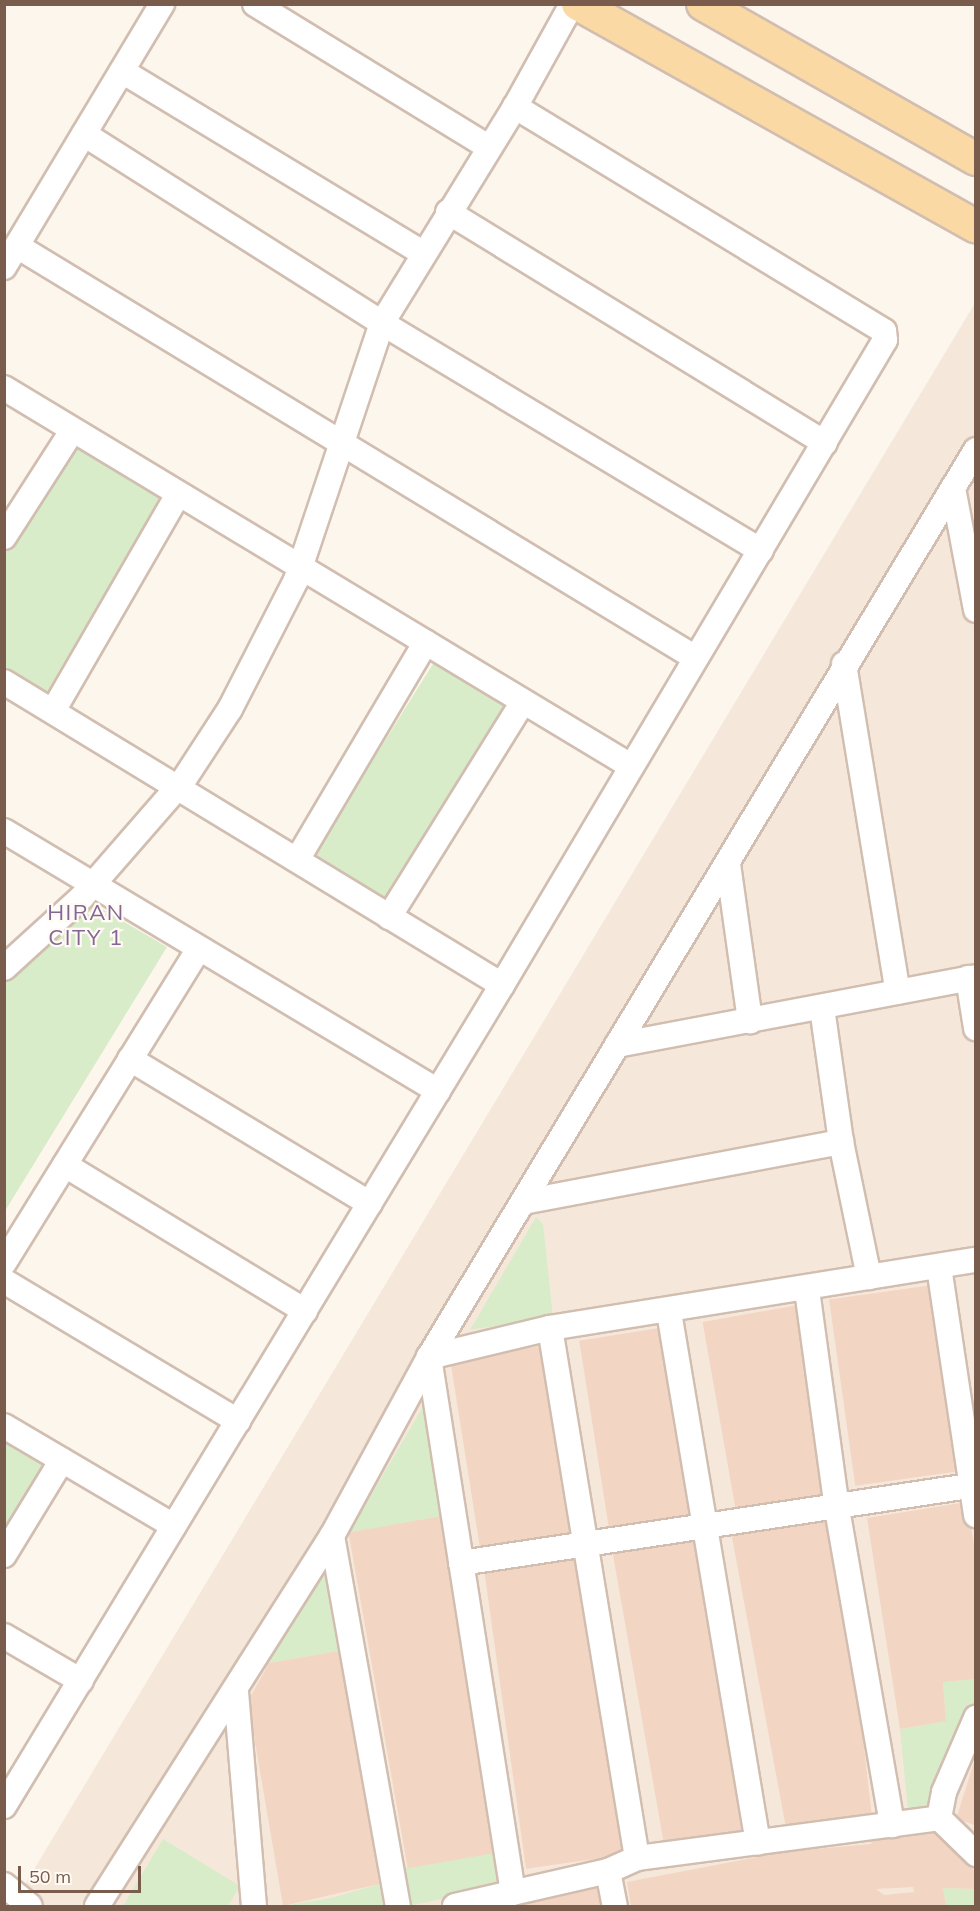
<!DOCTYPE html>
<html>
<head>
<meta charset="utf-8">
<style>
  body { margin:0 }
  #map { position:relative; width:980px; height:1911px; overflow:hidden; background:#fdf6ec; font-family:Mulish,sans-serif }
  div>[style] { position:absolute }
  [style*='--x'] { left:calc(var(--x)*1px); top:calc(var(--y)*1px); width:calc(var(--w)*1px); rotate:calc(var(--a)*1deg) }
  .residential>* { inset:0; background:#f5e8da }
  .green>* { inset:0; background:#d8ecc9; transform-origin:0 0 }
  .building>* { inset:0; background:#f3d5c3; transform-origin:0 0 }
  .roads { filter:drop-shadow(2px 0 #d1beb0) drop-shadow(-2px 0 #d1beb0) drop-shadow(0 2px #d1beb0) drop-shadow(0 -2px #d1beb0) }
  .minor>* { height:24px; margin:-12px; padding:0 12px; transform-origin:12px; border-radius:12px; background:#fff }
  .major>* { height:32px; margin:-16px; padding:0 16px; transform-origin:16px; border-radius:16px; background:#fbd9a5 }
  span { translate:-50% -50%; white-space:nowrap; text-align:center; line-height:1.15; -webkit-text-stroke:4.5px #fffaf3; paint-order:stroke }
  .neighbourhood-label { font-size:22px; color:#846695; letter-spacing:1.5px }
  .frame { position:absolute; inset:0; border:6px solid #7a5c4d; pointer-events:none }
  .scale { position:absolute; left:18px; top:1866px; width:123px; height:27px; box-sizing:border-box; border:3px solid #7a5c4d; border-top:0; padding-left:8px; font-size:18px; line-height:21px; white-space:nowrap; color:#7a5c4d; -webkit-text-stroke:4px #fffaf3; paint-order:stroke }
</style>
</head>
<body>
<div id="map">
  <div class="residential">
    <i style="clip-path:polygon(975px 303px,975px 1906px,12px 1906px)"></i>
  </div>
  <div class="green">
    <i style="clip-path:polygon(72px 431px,177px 496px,44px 712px,5px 687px,4px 541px)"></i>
    <i style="left:441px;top:651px;width:97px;height:254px;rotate:32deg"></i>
    <i style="clip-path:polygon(92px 903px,167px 947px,5px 1211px,5px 977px)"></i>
    <i style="clip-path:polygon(536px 1217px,543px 1224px,553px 1317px,470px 1330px)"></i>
    <i style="clip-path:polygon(434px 1388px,448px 1515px,349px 1533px)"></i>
    <i style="clip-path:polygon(5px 1440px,49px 1467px,5px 1540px)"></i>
    <i style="clip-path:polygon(326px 1562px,344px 1650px,269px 1663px)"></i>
    <i style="clip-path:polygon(975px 1679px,975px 1701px,933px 1805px,924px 1811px,908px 1811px,900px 1729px,946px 1721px,943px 1682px)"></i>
    <i style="clip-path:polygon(163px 1839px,240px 1886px,228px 1906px,123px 1906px)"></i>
    <i style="clip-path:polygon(505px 1851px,511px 1884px,408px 1906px,405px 1868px)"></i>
    <i style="clip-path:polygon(379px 1884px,385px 1906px,283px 1906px,331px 1898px)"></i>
    <i style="clip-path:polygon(943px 1888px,975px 1889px,975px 1906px,946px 1906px)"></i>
  </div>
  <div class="building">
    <i style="left:940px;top:1284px;width:188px;height:112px;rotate:82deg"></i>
    <i style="left:804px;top:1304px;width:191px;height:103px;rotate:80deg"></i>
    <i style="left:678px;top:1325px;width:189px;height:100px;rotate:81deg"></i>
    <i style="left:554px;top:1344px;width:189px;height:105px;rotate:81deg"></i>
    <i style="clip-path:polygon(967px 1502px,975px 1551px,975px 1679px,943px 1682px,946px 1721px,900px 1729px,867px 1518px)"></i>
    <i style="clip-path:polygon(837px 1512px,872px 1817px,786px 1828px,731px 1532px)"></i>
    <i style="left:448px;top:1515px;width:341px;height:101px;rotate:80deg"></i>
    <i style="left:711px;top:1535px;width:301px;height:100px;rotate:80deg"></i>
    <i style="left:588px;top:1555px;width:302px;height:105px;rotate:82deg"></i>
    <i style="clip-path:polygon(344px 1650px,379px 1884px,283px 1906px,248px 1701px,269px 1663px)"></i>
    <i style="clip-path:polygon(975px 1759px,975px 1825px,956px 1819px)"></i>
    <i style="clip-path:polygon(evenodd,922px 1828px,939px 1835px,975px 1871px,975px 1889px,943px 1888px,946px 1906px,631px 1906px,627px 1882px,783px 1852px,871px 1844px,873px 1840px,908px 1837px,922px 1828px,913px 1887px,914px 1892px,884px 1895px,876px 1889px,913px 1887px)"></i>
    <i style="clip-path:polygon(600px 1882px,607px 1906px,512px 1906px,538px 1898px)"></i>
  </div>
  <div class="roads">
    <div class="minor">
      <i style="--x:255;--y:4;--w:273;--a:31.5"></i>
      <i style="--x:122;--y:71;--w:352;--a:31.2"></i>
      <i style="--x:84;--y:134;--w:353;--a:32.4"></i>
      <i style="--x:382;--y:323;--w:442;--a:31"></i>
      <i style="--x:448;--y:212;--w:442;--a:31.5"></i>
      <i style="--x:17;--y:246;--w:792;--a:31.26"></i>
      <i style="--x:4;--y:267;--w:307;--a:-59"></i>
      <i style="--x:4;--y:388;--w:730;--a:31.1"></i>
      <i style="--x:953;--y:488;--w:124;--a:79.3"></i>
      <i style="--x:4;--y:537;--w:126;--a:-57.3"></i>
      <i style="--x:844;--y:664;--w:332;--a:80.7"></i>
      <i style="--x:4;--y:682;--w:583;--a:31.32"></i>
      <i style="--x:53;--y:711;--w:248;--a:-60"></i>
      <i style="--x:4;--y:831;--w:506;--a:30.92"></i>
      <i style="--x:297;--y:860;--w:253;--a:-59.4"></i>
      <i style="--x:728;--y:864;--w:159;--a:82"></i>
      <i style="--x:389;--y:917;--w:253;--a:-58.1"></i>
      <i style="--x:4;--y:968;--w:105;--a:-42.3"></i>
      <i style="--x:82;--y:897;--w:154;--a:-49"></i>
      <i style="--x:183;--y:781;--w:86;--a:-56.9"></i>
      <i style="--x:230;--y:709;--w:145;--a:-62.9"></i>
      <i style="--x:296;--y:580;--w:271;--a:-71.5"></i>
      <i style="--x:382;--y:323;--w:254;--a:-58.4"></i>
      <i style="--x:515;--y:107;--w:118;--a:-61"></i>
      <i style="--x:968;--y:978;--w:51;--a:80.9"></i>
      <i style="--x:822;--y:1008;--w:135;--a:81.9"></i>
      <i style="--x:841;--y:1142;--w:138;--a:78.3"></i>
      <i style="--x:617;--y:1045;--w:365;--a:-10.7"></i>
      <i style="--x:130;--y:1059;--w:280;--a:31.1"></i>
      <i style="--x:65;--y:1165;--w:281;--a:31.3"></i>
      <i style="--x:523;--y:1202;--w:324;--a:-10.7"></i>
      <i style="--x:4;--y:1263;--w:370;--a:-58.2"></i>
      <i style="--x:939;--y:1267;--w:251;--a:81.5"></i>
      <i style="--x:4;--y:1281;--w:273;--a:30.9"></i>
      <i style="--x:807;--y:1290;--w:215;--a:82.2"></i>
      <i style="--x:836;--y:1503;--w:327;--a:80.1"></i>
      <i style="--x:669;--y:1312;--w:538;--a:80.49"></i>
      <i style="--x:550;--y:1328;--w:537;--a:80.68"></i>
      <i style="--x:4;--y:1426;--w:197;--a:30.5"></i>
      <i style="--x:332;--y:1536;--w:376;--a:79.9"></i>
      <i style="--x:4;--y:1555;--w:111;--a:-58.6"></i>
      <i style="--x:461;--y:1563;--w:514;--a:-8.62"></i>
      <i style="--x:4;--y:1636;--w:89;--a:30.3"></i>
      <i style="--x:236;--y:1692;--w:215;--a:85.2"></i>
      <i style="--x:4;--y:1806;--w:960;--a:-58.76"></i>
      <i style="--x:502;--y:985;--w:750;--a:-59.3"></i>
      <i style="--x:885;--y:340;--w:9;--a:-96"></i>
      <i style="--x:884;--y:331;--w:432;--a:-148.7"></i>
      <i style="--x:939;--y:1818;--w:26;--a:-79"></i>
      <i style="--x:944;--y:1792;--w:81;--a:-66.6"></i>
      <i style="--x:939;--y:1818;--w:52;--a:44.2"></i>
      <i style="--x:608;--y:1871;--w:36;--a:79"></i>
      <i style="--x:4;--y:1885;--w:33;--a:39"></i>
      <i style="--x:513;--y:1893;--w:543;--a:-98.91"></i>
      <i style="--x:429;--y:1357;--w:124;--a:-13.5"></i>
      <i style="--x:550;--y:1328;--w:431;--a:-9.1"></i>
      <i style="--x:97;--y:1906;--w:438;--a:-57.6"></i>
      <i style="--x:332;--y:1536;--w:204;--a:-61.5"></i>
      <i style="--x:429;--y:1357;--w:1059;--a:-58.91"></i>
      <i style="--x:455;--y:1906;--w:157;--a:-12.9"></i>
      <i style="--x:608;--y:1871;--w:32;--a:-24"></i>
      <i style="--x:637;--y:1858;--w:305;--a:-7.5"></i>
    </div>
    <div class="major">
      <i style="--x:578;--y:4;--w:456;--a:29.2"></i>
      <i style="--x:703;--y:4;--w:314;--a:29.6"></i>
    </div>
  </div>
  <div class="neighbourhood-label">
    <span style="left:86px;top:925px">HIRAN<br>CITY 1</span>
  </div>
  <div class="frame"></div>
  <div class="scale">50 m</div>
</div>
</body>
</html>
